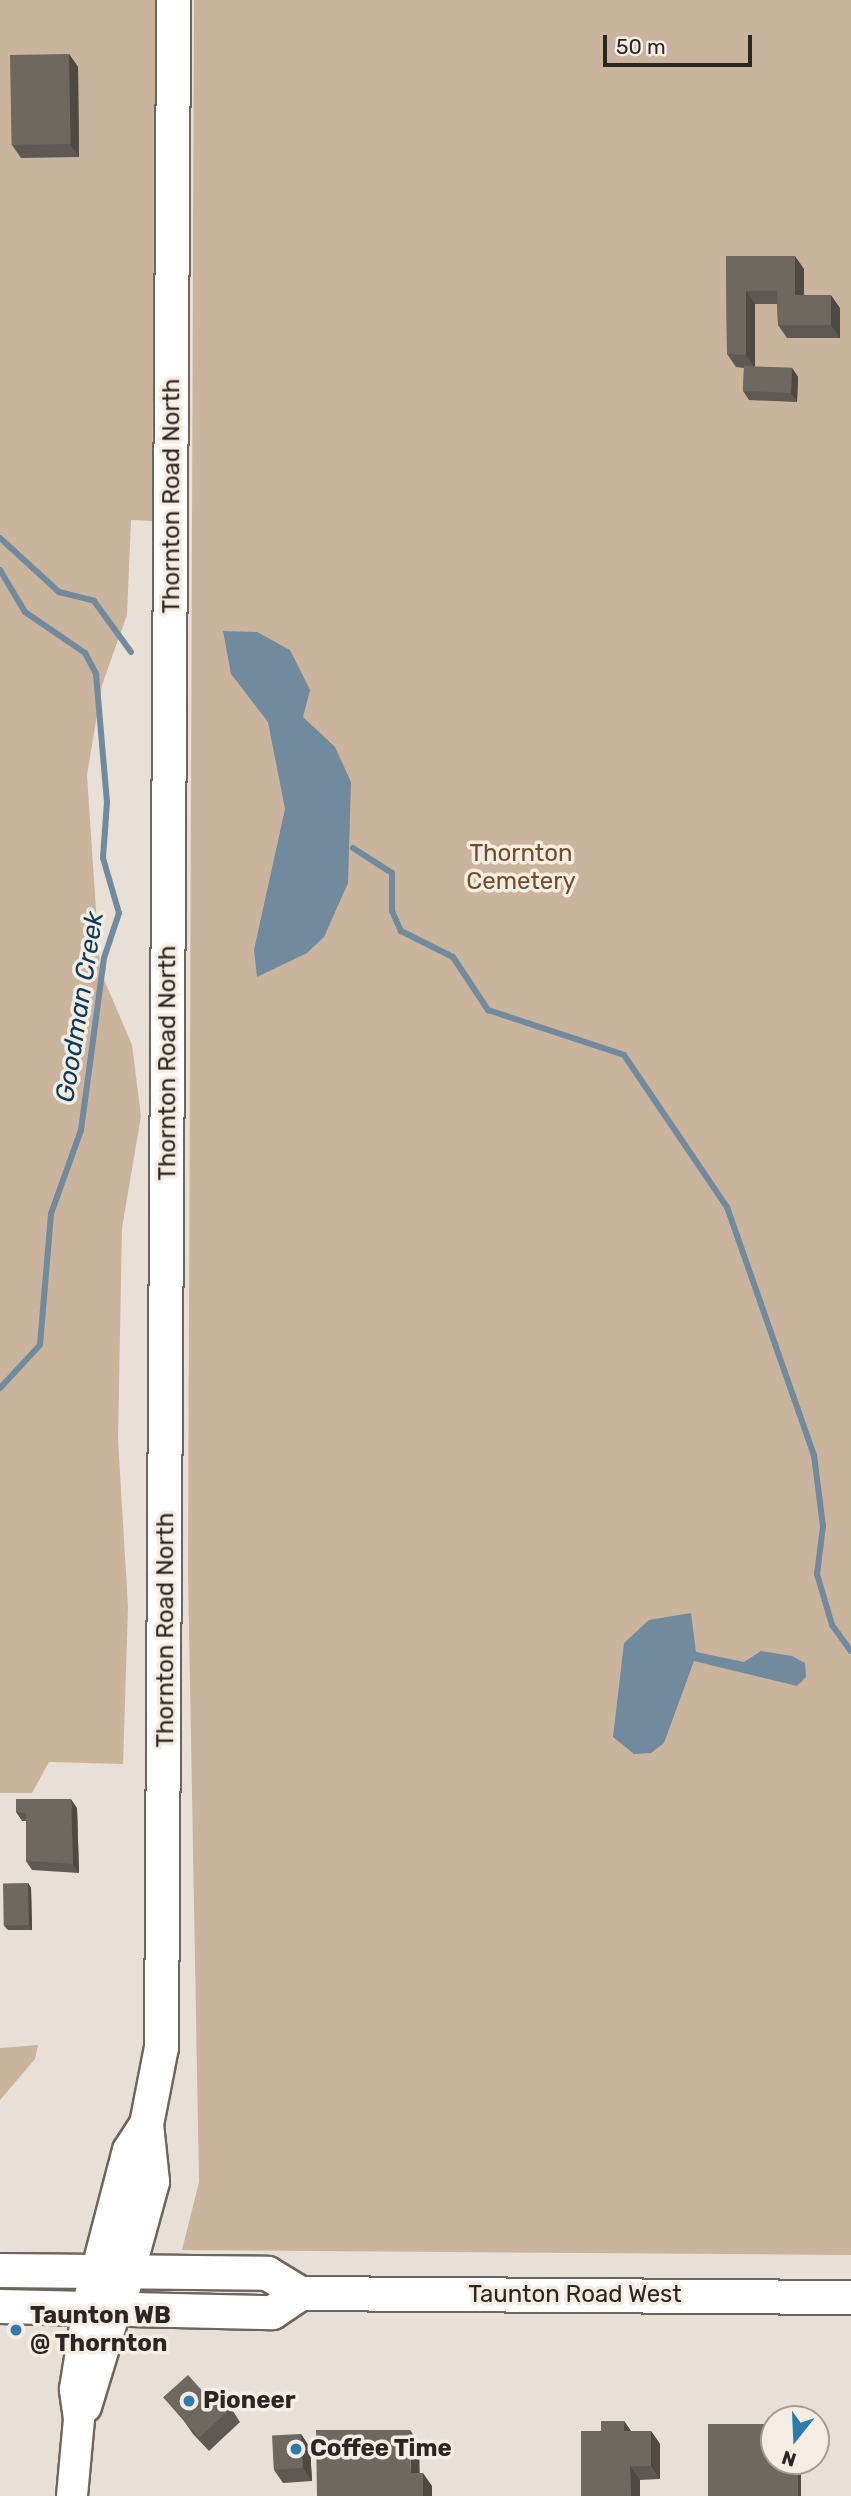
<!DOCTYPE html>
<html>
<head>
<meta charset="utf-8">
<style>
  body { margin:0 }
  #map { position:relative; width:851px; height:2496px; overflow:hidden; background:#e8dfd6; font-family:Rubik,sans-serif }
  div>[style] { position:absolute }
  [style*='--x'] { left:calc(var(--x)*1px); top:calc(var(--y)*1px); width:calc(var(--w)*1px); rotate:calc(var(--a)*1deg) }
  .green>* { inset:0; background:#cab49e }
  .water>* { inset:0; background:#718a9d }
  .stream>* { height:6px; margin:-3px; padding:0 3px; transform-origin:3px; border-radius:3px; background:#718a9d }
  .roads { filter:drop-shadow(2px 0 #6d665e) drop-shadow(-2px 0 #6d665e) drop-shadow(0 2px #6d665e) drop-shadow(0 -2px #6d665e) }
  .tertiary>* { height:30px; margin:-15px; padding:0 15px; transform-origin:15px; border-radius:15px; background:#fff }
  .secondary>* { height:33px; margin:-16.5px; padding:0 16.5px; transform-origin:16.5px; border-radius:16.5px; background:#fff }
  .wall>* { inset:0; background:#5f5953 }
  .shaded-wall>* { inset:0; background:#4e4943; transform-origin:0 0 }
  .building>* { inset:0; background:#6f6860; transform-origin:0 0 }
  .dots>* { width:19px; height:19px; translate:-50% -50%; box-sizing:border-box; border:4px solid #f5ece3; border-radius:50% }
  span { translate:-50% -50%; white-space:nowrap; text-align:center; line-height:1.15; -webkit-text-stroke:7px #f5ece3; paint-order:stroke }
  .street-label { font-size:24px; color:#292623 }
  .park-label { font-size:24px; color:#704e28 }
  .poi-label { font-size:24px; color:#292623; font-weight:700 }
  .left { translate:0 -50%; text-align:left }
  .water-label { font-size:26px; color:#0a3b57; font-style:italic }
  .north { position:absolute; left:760px; top:2405px; width:70px; height:70px; box-sizing:border-box; background:#f5ece3; border:2px solid #a39d96; border-radius:50%; rotate:198deg; font-size:19px; font-weight:700; line-height:28px; text-align:center; color:#292623 }
  .north::after { content:''; display:block; margin:auto; width:24px; height:32px; background:#2c7cad; clip-path:polygon(50% 0,100% 100%,50% 72%,0 100%) }
  .scale { position:absolute; left:603px; top:35px; width:149px; height:32px; box-sizing:border-box; border:4px solid #292623; border-top:0; padding-left:9px; font-size:21px; line-height:24px; white-space:nowrap; color:#292623; -webkit-text-stroke:5px #f5ece3; paint-order:stroke }
</style>
</head>
<body>
<div id="map">
  <div class="green">
    <i style="clip-path:polygon(0 0,156px 0,152px 521px,131px 520px,127px 615px,102px 685px,87px 775px,100px 970px,132px 1045px,141px 1116px,122px 1228px,118px 1439px,128px 1607px,123px 1764px,49px 1762px,32px 1793px,0 1793px)"></i>
    <i style="clip-path:polygon(194px 0,851px 0,851px 2255px,182px 2250px,199px 2182px,188px 1573px)"></i>
    <i style="clip-path:polygon(38px 2045px,35px 2059px,0 2100px,0 2048px)"></i>
  </div>
  <div class="water">
    <i style="clip-path:polygon(223px 631px,257px 632px,290px 650px,310px 690px,303px 717px,335px 747px,351px 782px,348px 883px,324px 937px,307px 953px,257px 977px,254px 950px,285px 809px,268px 722px,231px 674px)"></i>
    <i style="clip-path:polygon(691px 1613px,696px 1652px,744px 1662px,761px 1651px,792px 1656px,805px 1663px,806px 1677px,797px 1686px,694px 1661px,664px 1743px,651px 1753px,634px 1754px,613px 1737px,624px 1643px,649px 1620px)"></i>
  </div>
  <div class="stream">
    <i style="--x:0;--y:538;--w:80;--a:42.5"></i>
    <i style="--x:59;--y:592;--w:36;--a:14"></i>
    <i style="--x:94;--y:601;--w:63;--a:54"></i>
    <i style="--x:0;--y:570;--w:49;--a:59.2"></i>
    <i style="--x:25;--y:612;--w:73;--a:34.3"></i>
    <i style="--x:85;--y:653;--w:24;--a:62"></i>
    <i style="--x:96;--y:674;--w:128;--a:85.1"></i>
    <i style="--x:107;--y:802;--w:56;--a:94.1"></i>
    <i style="--x:103;--y:858;--w:57;--a:73.8"></i>
    <i style="--x:119;--y:913;--w:47;--a:108.4"></i>
    <i style="--x:104;--y:958;--w:174;--a:97.6"></i>
    <i style="--x:81;--y:1130;--w:89;--a:109.7"></i>
    <i style="--x:51;--y:1214;--w:131;--a:94.8"></i>
    <i style="--x:40;--y:1345;--w:59;--a:132.9"></i>
    <i style="--x:353;--y:848;--w:46;--a:32.7"></i>
    <i style="--x:392;--y:873;--w:38;--a:90"></i>
    <i style="--x:392;--y:911;--w:22;--a:66"></i>
    <i style="--x:401;--y:931;--w:58;--a:26.6"></i>
    <i style="--x:453;--y:957;--w:64;--a:56.6"></i>
    <i style="--x:488;--y:1010;--w:143;--a:18.3"></i>
    <i style="--x:624;--y:1055;--w:184;--a:55.9"></i>
    <i style="--x:727;--y:1207;--w:263;--a:70.7"></i>
    <i style="--x:814;--y:1455;--w:72;--a:82.8"></i>
    <i style="--x:823;--y:1526;--w:48;--a:97.1"></i>
    <i style="--x:817;--y:1574;--w:53;--a:73.6"></i>
    <i style="--x:832;--y:1625;--w:32;--a:54"></i>
  </div>
  <div class="roads">
    <div class="tertiary">
      <i style="--x:86;--y:2407;--w:103;--a:-73.1"></i>
      <i style="--x:72;--y:2496;--w:77;--a:-84.8"></i>
      <i style="--x:79;--y:2419;--w:30;--a:-98"></i>
      <i style="--x:75;--y:2389;--w:83;--a:-81"></i>
    </div>
    <div class="secondary">
      <i style="--x:0;--y:2270;--w:267;--a:0.6"></i>
      <i style="--x:267;--y:2273;--w:39;--a:31"></i>
      <i style="--x:300;--y:2293;--w:551;--a:0.42"></i>
      <i style="--x:122;--y:2291;--w:114;--a:-74.7"></i>
      <i style="--x:152;--y:2181;--w:57;--a:-96"></i>
      <i style="--x:0;--y:2306;--w:272;--a:1.3"></i>
      <i style="--x:272;--y:2312;--w:34;--a:-34"></i>
      <i style="--x:88;--y:2307;--w:162;--a:-75.4"></i>
      <i style="--x:129;--y:2150;--w:31;--a:-57"></i>
      <i style="--x:146;--y:2124;--w:78;--a:-79"></i>
      <i style="--x:161;--y:2047;--w:2047;--a:-89.66"></i>
    </div>
  </div>
  <div class="wall">
    <i style="clip-path:polygon(69px 54px,78px 67px,79px 157px,21px 158px,12px 145px)"></i>
    <i style="clip-path:polygon(726px 256px,804px 269px,804px 295px,840px 308px,840px 338px,787px 338px,778px 325px,777px 304px,755px 304px,755px 367px,792px 368px,798px 377px,797px 402px,749px 400px,743px 391px,744px 368px,736px 367px,727px 354px)"></i>
    <i style="clip-path:polygon(77px 1808px,79px 1873px,32px 1870px,26px 1861px,26px 1821px,22px 1821px,16px 1812px)"></i>
    <i style="clip-path:polygon(28px 1883px,31px 1888px,32px 1930px,8px 1930px,4px 1926px)"></i>
    <i style="clip-path:polygon(163px 2397px,209px 2398px,231px 2408px,240px 2422px,209px 2451px,193px 2434px,184px 2421px)"></i>
    <i style="clip-path:polygon(624px 2421px,631px 2431px,651px 2431px,660px 2444px,660px 2479px,640px 2480px,640px 2496px,581px 2496px,601px 2431px)"></i>
    <i style="clip-path:polygon(301px 2434px,310px 2448px,312px 2481px,283px 2483px,274px 2470px)"></i>
  </div>
  <div class="shaded-wall">
    <i style="clip-path:polygon(69px 54px,78px 67px,79px 157px,70px 144px)"></i>
    <i style="clip-path:polygon(795px 256px,804px 269px,804px 308px,795px 295px)"></i>
    <i style="clip-path:polygon(746px 291px,755px 304px,755px 368px,746px 355px)"></i>
    <i style="clip-path:polygon(831px 295px,840px 308px,840px 338px,831px 325px)"></i>
    <i style="clip-path:polygon(792px 368px,798px 377px,797px 402px,791px 393px)"></i>
    <i style="clip-path:polygon(71px 1799px,77px 1808px,79px 1873px,73px 1864px)"></i>
    <i style="clip-path:polygon(28px 1883px,31px 1888px,32px 1930px,29px 1925px)"></i>
    <i style="clip-path:polygon(624px 2421px,633px 2434px,624px 2431px)"></i>
    <i style="clip-path:polygon(410px 2430px,419px 2443px,420px 2487px,411px 2473px)"></i>
    <i style="clip-path:polygon(651px 2431px,660px 2444px,660px 2479px,651px 2466px)"></i>
    <i style="clip-path:polygon(301px 2434px,310px 2448px,312px 2481px,303px 2468px)"></i>
    <i style="left:798px;top:2461px;width:3px;height:35px"></i>
    <i style="clip-path:polygon(630px 2466px,640px 2480px,640px 2496px,631px 2496px)"></i>
    <i style="clip-path:polygon(423px 2473px,432px 2486px,432px 2496px,423px 2496px)"></i>
  </div>
  <div class="building">
    <i style="left:69px;top:54px;width:90px;height:59px;rotate:89deg"></i>
    <i style="clip-path:polygon(726px 256px,795px 256px,795px 295px,831px 295px,831px 325px,778px 325px,777px 291px,746px 291px,746px 355px,727px 354px)"></i>
    <i style="left:744px;top:366px;width:48px;height:25px;rotate:2deg"></i>
    <i style="clip-path:polygon(16px 1799px,71px 1799px,73px 1864px,26px 1861px,26px 1813px,16px 1812px)"></i>
    <i style="left:28px;top:1883px;width:42px;height:25px;rotate:89deg"></i>
    <i style="left:188px;top:2375px;width:31px;height:33px;rotate:48deg"></i>
    <i style="clip-path:polygon(210px 2396px,231px 2408px,199px 2438px,184px 2421px)"></i>
    <i style="clip-path:polygon(601px 2421px,624px 2421px,624px 2431px,651px 2431px,651px 2466px,630px 2466px,631px 2496px,581px 2496px,581px 2431px,601px 2431px)"></i>
    <i style="clip-path:polygon(708px 2424px,774px 2424px,774px 2461px,798px 2461px,798px 2496px,708px 2496px)"></i>
    <i style="clip-path:polygon(316px 2430px,410px 2430px,411px 2473px,423px 2473px,423px 2496px,317px 2496px)"></i>
    <i style="left:301px;top:2434px;width:34px;height:29px;rotate:87deg"></i>
  </div>
  <div class="dots">
    <i style="left:16px;top:2330px;background:#2c7cad"></i>
    <i style="left:189px;top:2401px;background:#2c7cad"></i>
    <i style="left:296px;top:2449px;background:#2c7cad"></i>
  </div>
  <div class="street-label">
    <span style="left:172px;top:496px;rotate:-90deg">Thornton Road North</span>
    <span style="left:168px;top:1063px;rotate:-90deg">Thornton Road North</span>
    <span style="left:166px;top:1630px;rotate:-90deg">Thornton Road North</span>
    <span style="left:575px;top:2295px">Taunton Road West</span>
  </div>
  <div class="park-label">
    <span style="left:521px;top:868px">Thornton<br>Cemetery</span>
  </div>
  <div class="poi-label">
    <span class="left" style="left:30px;top:2330px">Taunton WB<br>@ Thornton</span>
    <span class="left" style="left:203px;top:2401px">Pioneer</span>
    <span class="left" style="left:310px;top:2449px">Coffee Time</span>
  </div>
  <div class="water-label">
    <span style="left:80px;top:1007px;rotate:-81deg">Goodman Creek</span>
  </div>
  <div class="north">N</div>
  <div class="scale">50 m</div>
</div>
</body>
</html>
